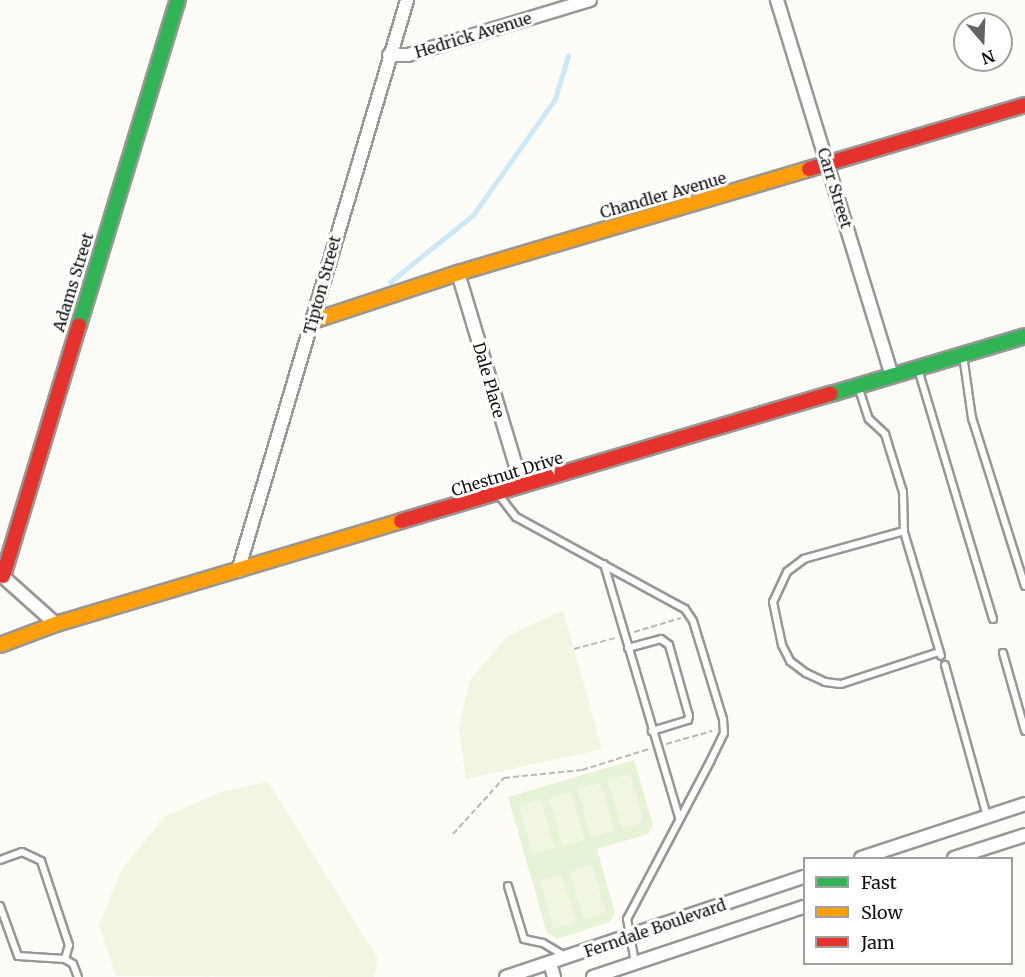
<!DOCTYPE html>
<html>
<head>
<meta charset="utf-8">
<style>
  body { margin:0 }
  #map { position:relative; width:1025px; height:977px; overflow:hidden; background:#fdfcf7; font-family:Merriweather,serif }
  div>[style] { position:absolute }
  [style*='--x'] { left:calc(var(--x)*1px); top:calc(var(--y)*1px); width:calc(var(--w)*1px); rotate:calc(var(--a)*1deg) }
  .green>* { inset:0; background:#e7f3d7 }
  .pitch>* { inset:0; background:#f0f6e1; transform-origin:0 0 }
  .stream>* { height:4.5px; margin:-2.25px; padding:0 2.25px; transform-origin:2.25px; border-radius:2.25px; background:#cde8f7 }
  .path>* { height:2px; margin-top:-1px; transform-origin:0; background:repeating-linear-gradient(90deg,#b9b9b8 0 6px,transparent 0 9px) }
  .roads { filter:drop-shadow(2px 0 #979795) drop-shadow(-2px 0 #979795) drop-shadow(0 2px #979795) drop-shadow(0 -2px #979795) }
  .lane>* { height:6px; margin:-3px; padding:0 3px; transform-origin:3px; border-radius:3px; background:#fffffe }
  .street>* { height:12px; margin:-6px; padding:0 6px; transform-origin:6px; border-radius:6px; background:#fffffe }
  .fast>* { height:14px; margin:-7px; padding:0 7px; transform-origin:7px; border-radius:7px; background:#30b455 }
  .slow>* { height:14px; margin:-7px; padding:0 7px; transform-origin:7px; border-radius:7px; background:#ff9f0a }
  .jam>* { height:14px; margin:-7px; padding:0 7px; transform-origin:7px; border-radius:7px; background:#e5322d }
  span { translate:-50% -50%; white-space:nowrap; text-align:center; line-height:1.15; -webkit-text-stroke:6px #fff; paint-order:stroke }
  .street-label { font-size:16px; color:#111 }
  .legend { position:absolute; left:803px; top:857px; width:210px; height:108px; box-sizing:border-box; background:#fff; border:2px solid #a0a0a0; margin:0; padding:8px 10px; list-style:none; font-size:18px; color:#111 }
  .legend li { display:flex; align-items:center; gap:12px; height:30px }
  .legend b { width:30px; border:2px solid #a0a0a0 }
  .north { position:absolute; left:953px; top:12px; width:60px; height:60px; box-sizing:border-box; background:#fff; border:2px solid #a0a0a0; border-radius:50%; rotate:161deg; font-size:16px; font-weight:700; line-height:24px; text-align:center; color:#111 }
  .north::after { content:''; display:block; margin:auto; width:21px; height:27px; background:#646362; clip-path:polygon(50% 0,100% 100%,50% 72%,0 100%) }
</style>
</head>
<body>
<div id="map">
  <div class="green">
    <i style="clip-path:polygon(634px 760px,653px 825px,648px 834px,597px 849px,615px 913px,609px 922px,558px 939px,547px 933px,508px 797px)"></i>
  </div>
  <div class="pitch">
    <i style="clip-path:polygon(563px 610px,602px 749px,466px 779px,459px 727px,470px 680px,507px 637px)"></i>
    <i style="left:630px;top:774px;width:50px;height:23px;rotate:74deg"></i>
    <i style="clip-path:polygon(268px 782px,378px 959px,374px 977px,116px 976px,99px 925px,121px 871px,164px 817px,221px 792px)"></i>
    <i style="left:601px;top:783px;width:50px;height:24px;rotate:75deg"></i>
    <i style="left:571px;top:792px;width:50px;height:23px;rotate:74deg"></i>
    <i style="left:541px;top:800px;width:50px;height:23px;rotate:74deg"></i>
    <i style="left:592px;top:865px;width:50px;height:23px;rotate:74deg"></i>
    <i style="left:562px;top:874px;width:50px;height:23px;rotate:74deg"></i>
  </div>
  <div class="stream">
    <i style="--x:390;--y:282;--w:107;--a:-38.9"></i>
    <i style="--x:473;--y:215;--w:142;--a:-54.7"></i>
    <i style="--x:555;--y:99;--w:45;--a:-73.2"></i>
  </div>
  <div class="path">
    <i style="--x:634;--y:632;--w:49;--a:-16.6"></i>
    <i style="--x:574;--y:649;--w:42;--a:-15"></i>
    <i style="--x:666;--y:744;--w:48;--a:-15.8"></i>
    <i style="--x:453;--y:834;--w:76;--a:-47.7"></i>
    <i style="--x:504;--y:778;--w:78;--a:-5.9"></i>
    <i style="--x:582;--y:770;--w:70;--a:-17.4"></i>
  </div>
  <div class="roads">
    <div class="lane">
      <i style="--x:963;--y:355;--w:64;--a:81.9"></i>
      <i style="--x:972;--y:418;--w:176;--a:72.5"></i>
      <i style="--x:918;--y:369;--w:261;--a:73.3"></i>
      <i style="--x:858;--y:386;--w:35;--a:72"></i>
      <i style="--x:869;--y:419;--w:22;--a:43"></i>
      <i style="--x:885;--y:434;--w:61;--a:72.8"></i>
      <i style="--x:903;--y:492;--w:40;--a:88.6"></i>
      <i style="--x:904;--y:532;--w:129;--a:73.4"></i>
      <i style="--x:498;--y:494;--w:29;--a:52"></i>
      <i style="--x:516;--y:517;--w:192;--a:28.6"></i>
      <i style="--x:685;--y:609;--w:14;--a:56"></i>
      <i style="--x:693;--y:621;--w:102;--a:73"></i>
      <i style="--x:723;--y:719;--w:14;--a:86"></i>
      <i style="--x:724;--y:733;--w:30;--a:116"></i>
      <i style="--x:711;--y:760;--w:180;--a:117.8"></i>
      <i style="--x:627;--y:919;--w:44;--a:79.5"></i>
      <i style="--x:904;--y:531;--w:104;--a:164.4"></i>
      <i style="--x:804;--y:559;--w:21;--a:143"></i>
      <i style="--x:787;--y:572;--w:33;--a:115"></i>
      <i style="--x:773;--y:602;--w:44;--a:78.2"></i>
      <i style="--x:782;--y:645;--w:18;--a:63"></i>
      <i style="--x:790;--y:661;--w:20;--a:37"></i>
      <i style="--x:806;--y:673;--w:21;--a:25"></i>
      <i style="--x:825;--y:682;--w:16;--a:7"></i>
      <i style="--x:841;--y:684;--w:103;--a:-18.1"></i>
      <i style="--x:604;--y:564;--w:265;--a:73.5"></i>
      <i style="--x:628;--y:648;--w:34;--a:-15"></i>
      <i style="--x:661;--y:639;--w:10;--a:37"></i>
      <i style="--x:669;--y:645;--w:74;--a:74.3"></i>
      <i style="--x:689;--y:716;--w:4;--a:104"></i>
      <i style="--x:688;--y:720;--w:38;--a:163"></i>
      <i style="--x:1003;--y:653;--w:81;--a:74.2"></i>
      <i style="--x:945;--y:665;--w:157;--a:74.5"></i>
      <i style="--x:0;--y:860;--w:23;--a:-20"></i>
      <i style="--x:22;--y:852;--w:21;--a:25"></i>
      <i style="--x:41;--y:861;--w:89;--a:71.6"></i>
      <i style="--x:69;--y:945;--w:15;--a:106"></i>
      <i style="--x:508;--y:886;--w:55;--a:73.2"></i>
      <i style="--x:524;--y:939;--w:19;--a:12"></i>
      <i style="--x:543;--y:943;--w:27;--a:31"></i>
      <i style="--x:0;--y:906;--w:53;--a:70.2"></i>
      <i style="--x:18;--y:956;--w:47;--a:3.7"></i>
      <i style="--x:65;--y:959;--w:9;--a:32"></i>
      <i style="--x:73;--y:964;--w:14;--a:69"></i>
    </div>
    <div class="street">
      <i style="--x:777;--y:0;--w:393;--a:73"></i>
      <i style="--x:389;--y:55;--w:19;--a:0"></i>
      <i style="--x:408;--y:55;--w:190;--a:-16.8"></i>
      <i style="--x:458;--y:273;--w:222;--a:73.3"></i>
      <i style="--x:238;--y:571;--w:595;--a:-73.51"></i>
      <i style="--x:0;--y:574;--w:75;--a:41.8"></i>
      <i style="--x:861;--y:858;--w:173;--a:-18.2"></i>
      <i style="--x:954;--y:858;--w:75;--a:-17.9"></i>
      <i style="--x:550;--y:963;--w:15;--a:74"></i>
      <i style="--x:506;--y:977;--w:314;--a:-18.6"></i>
      <i style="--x:593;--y:977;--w:222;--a:-18.4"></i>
    </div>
    <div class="fast">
      <i style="--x:79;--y:325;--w:340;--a:-73.1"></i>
      <i style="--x:831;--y:394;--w:202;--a:-16.6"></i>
    </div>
    <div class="slow">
      <i style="--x:313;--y:321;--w:153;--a:-18.3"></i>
      <i style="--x:458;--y:273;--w:366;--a:-16.5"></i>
      <i style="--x:0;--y:645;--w:60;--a:-20.6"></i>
      <i style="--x:56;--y:624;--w:360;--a:-16.6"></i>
    </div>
    <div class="jam">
      <i style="--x:809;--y:169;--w:225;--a:-16.5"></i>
      <i style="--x:401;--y:521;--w:448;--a:-16.5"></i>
      <i style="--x:3;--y:576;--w:262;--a:-73.2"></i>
    </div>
  </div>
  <div class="street-label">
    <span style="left:473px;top:35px;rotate:-17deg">Hedrick Avenue</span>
    <span style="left:835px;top:188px;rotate:73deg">Carr Street</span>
    <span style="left:663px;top:195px;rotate:-16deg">Chandler Avenue</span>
    <span style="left:73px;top:282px;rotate:-73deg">Adams Street</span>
    <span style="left:322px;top:285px;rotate:-75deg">Tipton Street</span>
    <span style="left:489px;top:380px;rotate:74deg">Dale Place</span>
    <span style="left:507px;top:474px;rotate:-17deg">Chestnut Drive</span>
    <span style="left:655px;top:928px;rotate:-19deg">Ferndale Boulevard</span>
  </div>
  <ul class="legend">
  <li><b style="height:8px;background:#30b455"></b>Fast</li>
  <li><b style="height:8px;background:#ff9f0a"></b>Slow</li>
  <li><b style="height:8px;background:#e5322d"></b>Jam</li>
  </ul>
  <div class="north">N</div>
</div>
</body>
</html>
